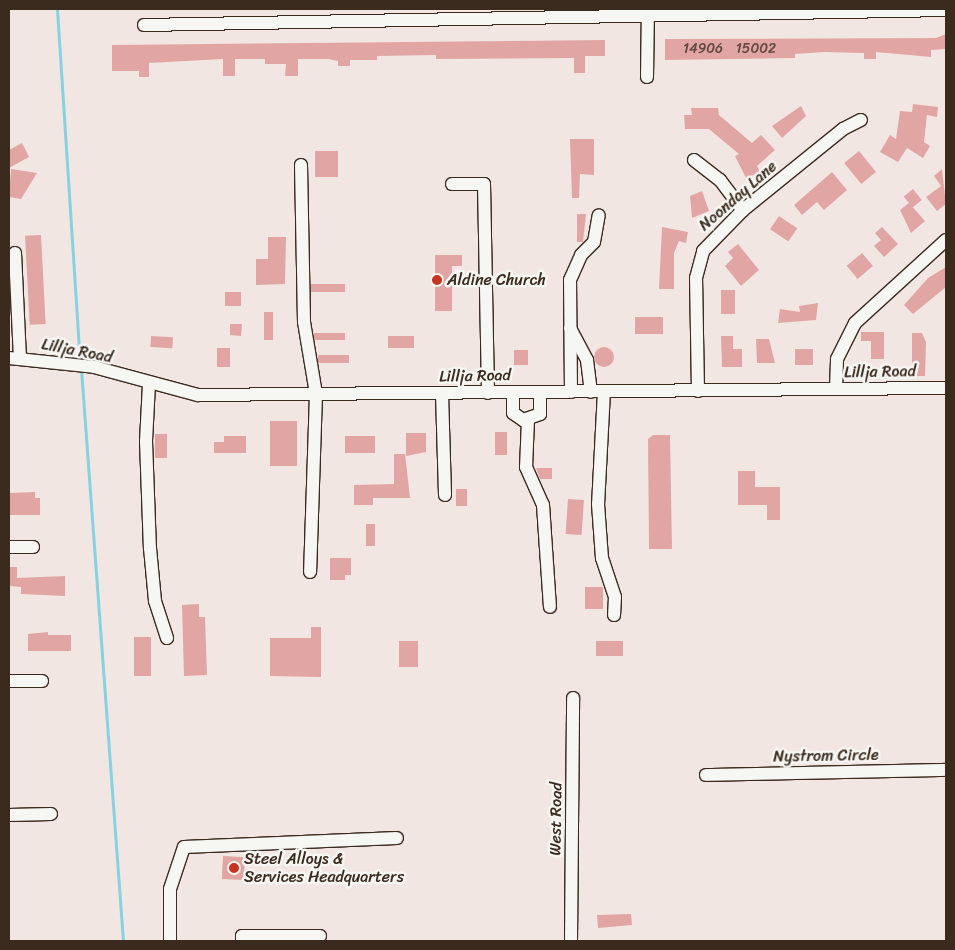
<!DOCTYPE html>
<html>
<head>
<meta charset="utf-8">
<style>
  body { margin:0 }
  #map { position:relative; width:955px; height:950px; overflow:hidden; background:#f2e6e2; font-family:Sriracha,sans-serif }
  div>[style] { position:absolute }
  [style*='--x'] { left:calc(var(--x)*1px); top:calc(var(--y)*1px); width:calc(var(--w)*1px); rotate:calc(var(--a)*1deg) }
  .stream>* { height:3px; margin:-1.5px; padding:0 1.5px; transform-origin:1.5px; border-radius:1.5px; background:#84d3e1 }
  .building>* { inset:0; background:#e1a6a4; transform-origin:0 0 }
  .round { border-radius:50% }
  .roads { filter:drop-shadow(1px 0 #3b2a1e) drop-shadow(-1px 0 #3b2a1e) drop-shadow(0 1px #3b2a1e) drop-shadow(0 -1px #3b2a1e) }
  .minor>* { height:12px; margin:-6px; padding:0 6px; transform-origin:6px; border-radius:6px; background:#f6f6f2 }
  .dots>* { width:14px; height:14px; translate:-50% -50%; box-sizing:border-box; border:2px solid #f6f6f2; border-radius:50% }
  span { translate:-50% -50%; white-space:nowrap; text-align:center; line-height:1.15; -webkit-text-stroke:5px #f6f6f2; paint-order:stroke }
  .number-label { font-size:14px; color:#644940 }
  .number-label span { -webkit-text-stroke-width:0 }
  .street-label { font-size:16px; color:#3b2a1e }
  .poi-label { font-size:16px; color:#3b2a1e }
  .left { translate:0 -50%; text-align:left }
  .frame { position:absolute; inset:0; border:10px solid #3b2a1e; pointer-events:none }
</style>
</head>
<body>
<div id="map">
  <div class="stream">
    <i style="--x:57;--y:9;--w:354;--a:86.3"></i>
    <i style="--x:81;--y:369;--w:574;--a:85.8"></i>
  </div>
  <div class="building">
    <i style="clip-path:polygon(946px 34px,946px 49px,931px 50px,931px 57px,876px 52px,876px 59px,864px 59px,864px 53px,824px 52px,795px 54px,795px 58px,665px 60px,665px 39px,936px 38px)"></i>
    <i style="clip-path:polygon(605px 40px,605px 56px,585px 56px,585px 73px,574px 73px,574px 58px,436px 59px,436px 55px,377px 56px,377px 60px,350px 60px,350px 66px,338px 66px,338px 61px,328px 59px,298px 59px,298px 76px,285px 76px,286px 64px,265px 64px,265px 59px,235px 59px,235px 76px,223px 76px,223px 59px,149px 63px,149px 77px,139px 77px,139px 71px,112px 71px,112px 45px)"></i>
    <i style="clip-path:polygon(913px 104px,938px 107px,937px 117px,927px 115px,924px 142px,930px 146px,923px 158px,907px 148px,898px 162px,880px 152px,890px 135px,896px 139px,900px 111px,912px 112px)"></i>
    <i style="clip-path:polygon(801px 106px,806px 116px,782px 138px,772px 126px)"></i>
    <i style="clip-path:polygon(691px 108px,718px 108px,719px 115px,752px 143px,761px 135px,775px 150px,757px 166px,760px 172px,746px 178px,735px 156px,739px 154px,709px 129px,685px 129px,684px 115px,692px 115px)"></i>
    <i style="clip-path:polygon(570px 139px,594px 139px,594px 175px,580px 174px,579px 198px,572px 198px)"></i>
    <i style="clip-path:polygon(22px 143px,29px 157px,9px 168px,9px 150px)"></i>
    <i style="left:315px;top:151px;width:23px;height:26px"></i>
    <i style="left:859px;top:151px;width:27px;height:19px;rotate:51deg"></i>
    <i style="clip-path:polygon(11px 169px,37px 173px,21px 199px,9px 197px)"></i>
    <i style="clip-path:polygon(942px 169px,946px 204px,937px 211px,926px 197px,941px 186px,934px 176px)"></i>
    <i style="clip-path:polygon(832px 172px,847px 190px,824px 210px,817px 202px,802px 215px,794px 205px)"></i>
    <i style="left:913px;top:189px;width:14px;height:12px;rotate:51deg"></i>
    <i style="clip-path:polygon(702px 191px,709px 211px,692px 218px,690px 196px)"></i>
    <i style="clip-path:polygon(909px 203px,925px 221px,911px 233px,900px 210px)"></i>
    <i style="clip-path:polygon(577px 214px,586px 214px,583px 242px,577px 242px)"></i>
    <i style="left:779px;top:216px;width:22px;height:16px;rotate:34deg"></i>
    <i style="clip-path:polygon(662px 227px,688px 232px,686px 243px,679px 241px,674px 253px,674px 289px,659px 289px)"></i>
    <i style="clip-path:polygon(882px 227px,898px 244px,884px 257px,874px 246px,881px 240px,875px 233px)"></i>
    <i style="left:41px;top:235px;width:89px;height:16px;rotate:87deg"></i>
    <i style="clip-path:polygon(268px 237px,286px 237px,285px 284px,256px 285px,256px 259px,268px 259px)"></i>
    <i style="clip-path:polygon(738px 244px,759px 270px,741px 286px,725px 266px,733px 258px,728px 252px)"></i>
    <i style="left:862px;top:253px;width:17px;height:20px;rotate:50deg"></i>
    <i style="clip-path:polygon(435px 255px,462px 255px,462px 266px,452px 266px,452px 311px,435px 311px)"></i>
    <i style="clip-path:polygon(946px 267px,946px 287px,913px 314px,904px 305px,928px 278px)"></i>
    <i style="left:311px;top:284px;width:34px;height:8px"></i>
    <i style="left:721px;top:290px;width:14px;height:24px"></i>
    <i style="left:225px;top:292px;width:16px;height:14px"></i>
    <i style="clip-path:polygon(818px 303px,816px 320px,778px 323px,780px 309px,800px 312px,799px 306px)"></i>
    <i style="left:264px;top:312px;width:9px;height:28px"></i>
    <i style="left:635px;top:317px;width:28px;height:17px"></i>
    <i style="clip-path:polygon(230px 324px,242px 324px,241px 336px,230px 335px)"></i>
    <i style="clip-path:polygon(861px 332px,884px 332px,884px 359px,871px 359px,871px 341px,861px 341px)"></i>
    <i style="left:314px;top:333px;width:31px;height:7px"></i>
    <i style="clip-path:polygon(912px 333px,922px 333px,926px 342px,925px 376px,912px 376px)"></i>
    <i style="left:151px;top:336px;width:22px;height:11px;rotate:3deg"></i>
    <i style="left:388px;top:336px;width:26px;height:12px"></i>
    <i style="clip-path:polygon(721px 336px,733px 336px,733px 349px,742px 349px,742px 367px,722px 367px)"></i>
    <i style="clip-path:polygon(756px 339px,769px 339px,775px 363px,757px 363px)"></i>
    <i class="round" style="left:594px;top:347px;width:20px;height:20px"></i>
    <i style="left:217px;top:348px;width:13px;height:19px"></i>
    <i style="left:795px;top:349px;width:18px;height:16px"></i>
    <i style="left:514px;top:350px;width:14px;height:15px"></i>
    <i style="left:318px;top:355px;width:31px;height:8px"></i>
    <i style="left:270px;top:421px;width:27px;height:45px"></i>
    <i style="left:495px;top:432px;width:12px;height:23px"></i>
    <i style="clip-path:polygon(406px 433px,426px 433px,426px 452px,406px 456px)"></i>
    <i style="left:155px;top:434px;width:12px;height:24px"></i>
    <i style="clip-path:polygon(653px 435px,670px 435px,672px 549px,649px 549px,648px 439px)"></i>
    <i style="clip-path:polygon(224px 436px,246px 436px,246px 453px,214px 453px,214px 442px,224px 442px)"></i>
    <i style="left:345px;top:436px;width:30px;height:17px"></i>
    <i style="clip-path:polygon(394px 454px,405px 454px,410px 498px,373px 498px,373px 505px,354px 505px,354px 485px,394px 484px)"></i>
    <i style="clip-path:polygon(536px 468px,552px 468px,552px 479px,540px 479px)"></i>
    <i style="clip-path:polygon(738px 471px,755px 471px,755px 487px,780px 487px,780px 520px,767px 520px,767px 505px,738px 505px)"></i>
    <i style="left:456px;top:489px;width:11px;height:17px"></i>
    <i style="clip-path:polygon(35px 492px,35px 498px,40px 498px,40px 515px,9px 515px,9px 493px)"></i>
    <i style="left:568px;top:499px;width:16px;height:35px;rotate:4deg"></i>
    <i style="left:366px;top:524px;width:9px;height:22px"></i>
    <i style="clip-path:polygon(330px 558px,351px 558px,351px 575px,345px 575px,345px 580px,330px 580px)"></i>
    <i style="clip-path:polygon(10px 567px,17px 567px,17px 578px,65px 576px,65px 596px,21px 594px,21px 587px,9px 586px)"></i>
    <i style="left:585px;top:587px;width:18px;height:22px"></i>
    <i style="clip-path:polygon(199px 604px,199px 617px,205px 617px,207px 675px,184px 676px,182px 605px)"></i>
    <i style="clip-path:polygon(311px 627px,321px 627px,321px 677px,270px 676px,270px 638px,311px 638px)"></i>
    <i style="clip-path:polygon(48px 632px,48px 635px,71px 635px,71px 651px,28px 651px,28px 634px)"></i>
    <i style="left:134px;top:637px;width:17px;height:39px"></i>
    <i style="left:399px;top:641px;width:19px;height:26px"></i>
    <i style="left:596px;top:641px;width:27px;height:15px"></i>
    <i style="left:223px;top:856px;width:22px;height:23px;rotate:3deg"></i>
    <i style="clip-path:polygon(631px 914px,632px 925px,598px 928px,597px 915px)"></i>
  </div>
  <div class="roads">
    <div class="minor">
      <i style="--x:144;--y:25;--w:802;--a:-1.07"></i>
      <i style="--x:647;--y:77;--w:68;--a:-89.2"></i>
      <i style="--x:694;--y:160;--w:33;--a:38"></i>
      <i style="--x:720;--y:180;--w:38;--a:53"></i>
      <i style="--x:301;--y:165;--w:157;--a:88.9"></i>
      <i style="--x:304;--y:322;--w:73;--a:80.5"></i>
      <i style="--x:316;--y:394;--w:178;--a:91.9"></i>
      <i style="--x:452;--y:184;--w:32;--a:0"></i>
      <i style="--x:484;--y:184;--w:209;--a:88.9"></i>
      <i style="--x:15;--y:253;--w:105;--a:87.3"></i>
      <i style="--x:570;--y:328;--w:36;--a:62"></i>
      <i style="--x:587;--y:360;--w:32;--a:83"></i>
      <i style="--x:9;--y:358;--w:85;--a:6"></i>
      <i style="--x:94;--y:367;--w:108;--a:15.1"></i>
      <i style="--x:198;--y:395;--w:748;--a:-0.54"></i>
      <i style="--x:149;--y:384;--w:57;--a:93"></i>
      <i style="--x:146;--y:441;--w:107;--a:87.9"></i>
      <i style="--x:150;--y:548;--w:53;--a:84.6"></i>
      <i style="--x:155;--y:601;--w:39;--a:72"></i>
      <i style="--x:836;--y:389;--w:30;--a:-88"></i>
      <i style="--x:837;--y:359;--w:40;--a:-63.4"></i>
      <i style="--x:855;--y:323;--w:123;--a:-42.4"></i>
      <i style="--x:604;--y:391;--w:113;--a:93"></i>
      <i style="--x:598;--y:504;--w:54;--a:85.8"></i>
      <i style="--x:602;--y:558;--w:41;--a:71.6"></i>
      <i style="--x:615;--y:597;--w:18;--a:93"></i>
      <i style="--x:698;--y:391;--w:113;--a:-91"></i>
      <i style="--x:696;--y:278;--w:28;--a:-75"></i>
      <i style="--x:703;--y:251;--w:57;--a:-45.7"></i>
      <i style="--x:743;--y:210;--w:129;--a:-39"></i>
      <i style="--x:843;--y:129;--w:20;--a:-27"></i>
      <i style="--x:513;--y:392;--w:21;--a:90"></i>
      <i style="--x:513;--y:413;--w:12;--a:35"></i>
      <i style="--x:523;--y:420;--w:18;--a:-19"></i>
      <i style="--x:540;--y:414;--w:22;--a:-90"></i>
      <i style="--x:571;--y:392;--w:112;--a:-90.5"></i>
      <i style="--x:570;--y:280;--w:27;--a:-66"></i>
      <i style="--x:581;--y:255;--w:18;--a:-45"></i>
      <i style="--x:594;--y:242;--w:27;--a:-80"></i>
      <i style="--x:442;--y:393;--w:102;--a:88.3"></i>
      <i style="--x:528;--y:420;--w:47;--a:92.4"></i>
      <i style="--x:526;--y:467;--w:42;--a:65.9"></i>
      <i style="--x:543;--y:505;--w:102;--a:86.1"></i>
      <i style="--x:9;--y:547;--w:24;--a:0"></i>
      <i style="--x:9;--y:681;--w:33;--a:0"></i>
      <i style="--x:706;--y:775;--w:240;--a:-1.2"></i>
      <i style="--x:9;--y:815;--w:42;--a:-1.4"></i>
      <i style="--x:170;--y:941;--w:52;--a:-90"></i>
      <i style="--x:170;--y:889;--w:44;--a:-71.6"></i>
      <i style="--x:184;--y:847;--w:213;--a:-2.4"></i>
      <i style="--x:242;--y:941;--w:5;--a:-90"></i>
      <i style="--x:242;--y:936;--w:78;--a:0"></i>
      <i style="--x:571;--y:941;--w:243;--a:-89.5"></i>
    </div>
  </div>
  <div class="dots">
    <i style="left:437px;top:280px;background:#c8321e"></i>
    <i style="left:234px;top:868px;background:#c8321e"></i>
  </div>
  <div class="number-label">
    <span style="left:703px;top:49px">14906</span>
    <span style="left:756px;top:49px">15002</span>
  </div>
  <div class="street-label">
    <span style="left:738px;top:196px;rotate:-41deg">Noonday Lane</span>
    <span style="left:77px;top:351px;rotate:11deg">Lillja Road</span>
    <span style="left:880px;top:372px;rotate:-1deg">Lillja Road</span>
    <span style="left:475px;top:376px;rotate:-1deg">Lillja Road</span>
    <span style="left:826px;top:756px;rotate:-1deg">Nystrom Circle</span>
    <span style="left:556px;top:819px;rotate:-89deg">West Road</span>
  </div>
  <div class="poi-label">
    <span class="left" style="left:447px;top:280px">Aldine Church</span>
    <span class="left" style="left:244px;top:868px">Steel Alloys &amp;<br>Services Headquarters</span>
  </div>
  <div class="frame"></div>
</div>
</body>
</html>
